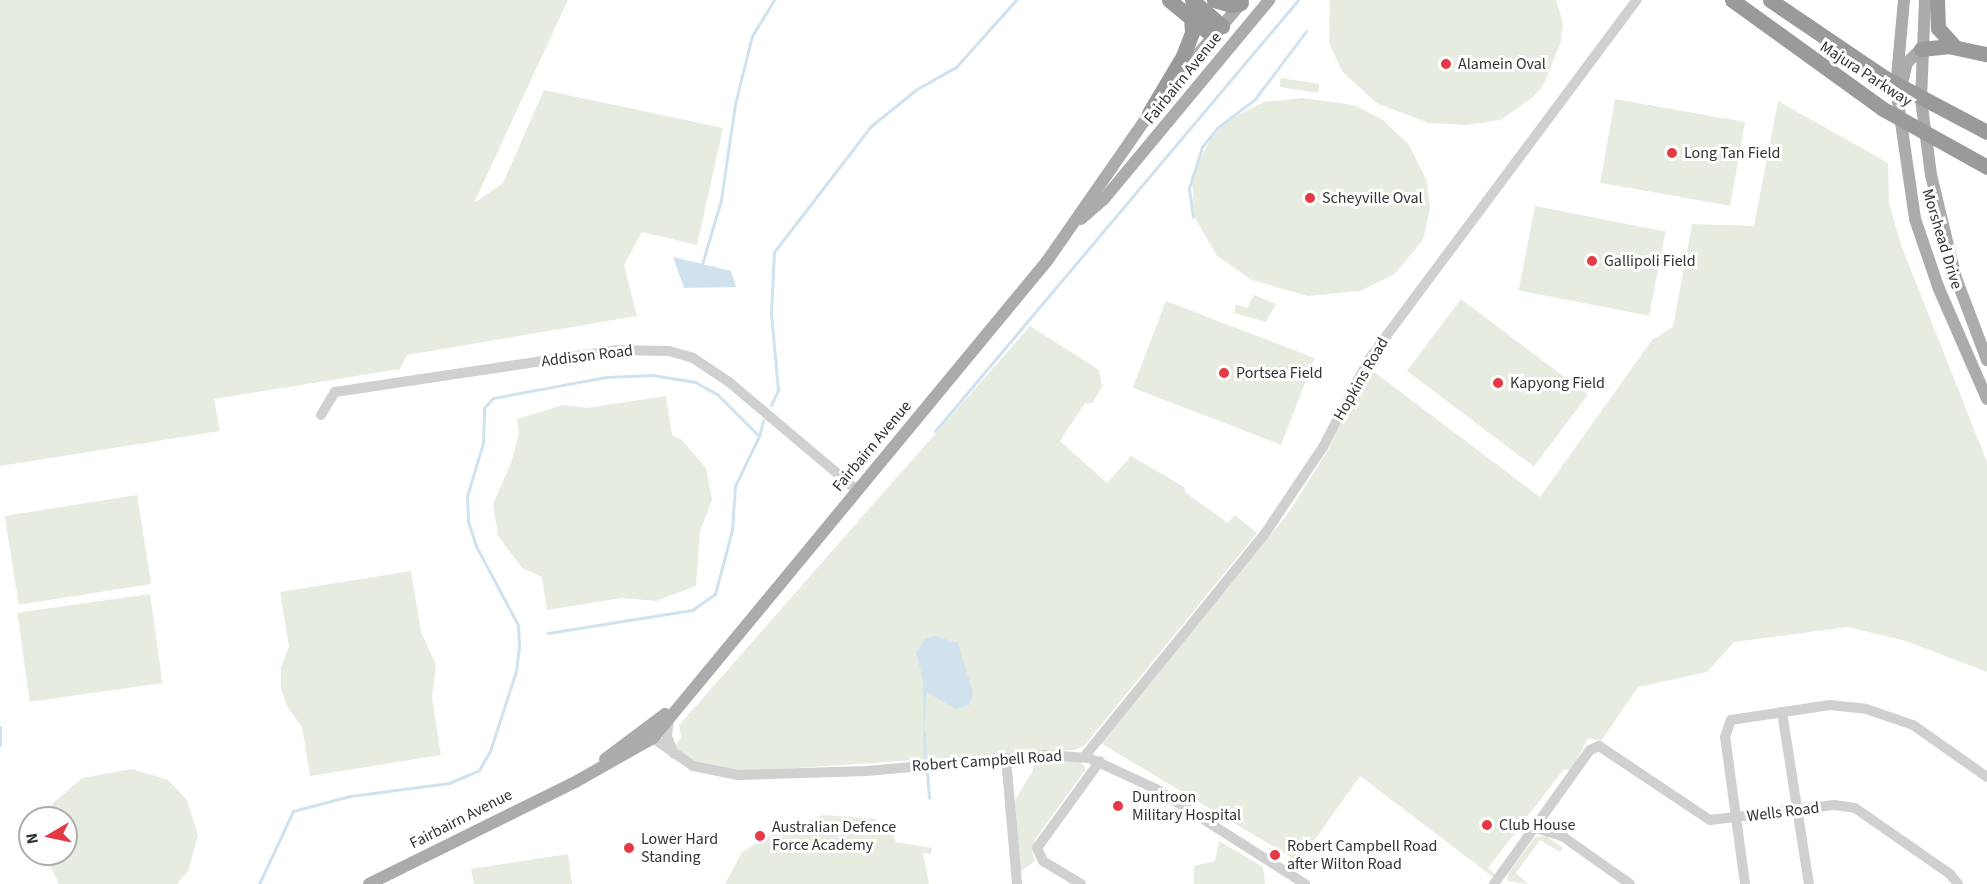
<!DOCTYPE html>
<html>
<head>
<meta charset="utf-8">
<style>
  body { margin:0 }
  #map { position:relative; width:1987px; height:884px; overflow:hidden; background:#fff; font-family:"Source Sans 3",sans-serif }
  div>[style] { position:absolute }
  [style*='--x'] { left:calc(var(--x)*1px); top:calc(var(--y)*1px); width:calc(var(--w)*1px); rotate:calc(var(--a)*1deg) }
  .green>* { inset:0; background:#e6ecdf; transform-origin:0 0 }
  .water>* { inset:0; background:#cfe2ee }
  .stream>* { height:3px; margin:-1.5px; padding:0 1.5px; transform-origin:1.5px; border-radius:1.5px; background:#cfe2ee }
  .minor>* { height:10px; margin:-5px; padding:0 5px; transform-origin:5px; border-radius:5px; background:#d0d0d0 }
  .major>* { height:12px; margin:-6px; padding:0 6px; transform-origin:6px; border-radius:6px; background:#ababab }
  .highway>* { height:15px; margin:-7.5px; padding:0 7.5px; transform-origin:7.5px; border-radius:7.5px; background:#9a9a9a }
  .highway-bridge>* { height:15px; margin:-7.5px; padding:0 7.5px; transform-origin:7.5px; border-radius:7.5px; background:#9a9a9a }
  .dots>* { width:16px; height:16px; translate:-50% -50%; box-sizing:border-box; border:3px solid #fff; border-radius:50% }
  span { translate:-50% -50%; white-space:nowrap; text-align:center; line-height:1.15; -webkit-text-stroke:6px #fff; paint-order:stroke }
  .poi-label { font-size:16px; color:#333 }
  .left { translate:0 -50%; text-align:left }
  .street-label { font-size:16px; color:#333 }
  .north { position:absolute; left:18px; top:806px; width:60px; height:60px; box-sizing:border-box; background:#fff; border:2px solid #adadad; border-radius:50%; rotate:261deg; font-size:16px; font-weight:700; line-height:24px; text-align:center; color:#333 }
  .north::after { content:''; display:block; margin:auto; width:21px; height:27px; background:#e63946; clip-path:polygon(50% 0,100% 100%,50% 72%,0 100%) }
</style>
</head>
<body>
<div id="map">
  <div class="green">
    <i style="clip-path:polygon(0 0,568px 0,474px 203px,503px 183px,544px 90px,723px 128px,697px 245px,642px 232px,624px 265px,637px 316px,407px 355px,400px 369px,214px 399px,220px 431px,0 466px)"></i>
    <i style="clip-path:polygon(1330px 0,1556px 0,1563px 23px,1561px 41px,1544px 84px,1532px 98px,1500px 120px,1466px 125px,1429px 123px,1376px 103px,1342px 71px,1329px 43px)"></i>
    <i style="left:1281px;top:78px;width:39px;height:9px;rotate:9deg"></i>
    <i style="clip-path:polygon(1303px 98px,1354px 105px,1383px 120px,1409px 145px,1427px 181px,1430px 208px,1423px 240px,1395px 274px,1360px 291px,1308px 296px,1252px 280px,1217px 256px,1194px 216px,1192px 176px,1212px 136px,1232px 118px,1264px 102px)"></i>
    <i style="left:1615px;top:99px;width:132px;height:85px;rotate:10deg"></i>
    <i style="clip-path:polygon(1778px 101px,1888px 163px,1889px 203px,1901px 245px,1987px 462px,1987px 672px,1906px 641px,1848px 627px,1734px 642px,1707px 672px,1638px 687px,1601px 741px,1588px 738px,1571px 771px,1564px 769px,1488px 868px,1495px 874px,1493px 877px,1360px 776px,1299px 862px,1099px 742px,1287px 515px,1328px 450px,1369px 368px,1540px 497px,1652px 340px,1673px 327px,1692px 224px,1754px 226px)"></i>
    <i style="left:1535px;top:206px;width:133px;height:86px;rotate:11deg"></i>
    <i style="clip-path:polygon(1254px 295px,1276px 304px,1266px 322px,1234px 313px,1236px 304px,1247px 308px)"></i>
    <i style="left:1461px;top:299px;width:159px;height:90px;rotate:37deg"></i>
    <i style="left:1166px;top:301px;width:159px;height:93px;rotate:21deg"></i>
    <i style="clip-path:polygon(1030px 326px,1099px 370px,1102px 386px,1093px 403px,1085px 403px,1060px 441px,1107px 483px,1131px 456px,1184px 487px,1186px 493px,1228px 523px,1235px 515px,1257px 533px,1084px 746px,1074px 750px,733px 772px,695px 762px,680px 753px,675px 746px,681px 738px,679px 725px)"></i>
    <i style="clip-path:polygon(666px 396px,672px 435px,682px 440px,706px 468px,712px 500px,700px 531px,696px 586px,656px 601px,622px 598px,547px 610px,542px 577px,522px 568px,498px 536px,493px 504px,511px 463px,519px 434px,517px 419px,563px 405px,587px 408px)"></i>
    <i style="left:137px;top:495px;width:90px;height:134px;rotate:81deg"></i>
    <i style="clip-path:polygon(411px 571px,421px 632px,436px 665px,432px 698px,441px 755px,310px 776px,302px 727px,287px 706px,281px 688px,281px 668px,289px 646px,280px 592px)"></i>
    <i style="left:150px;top:594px;width:90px;height:134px;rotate:82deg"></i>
    <i style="clip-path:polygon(1033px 761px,1080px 761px,1086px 769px,1036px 838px,1032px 849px,1035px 861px,1020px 872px,1014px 802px,1033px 770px)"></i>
    <i style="clip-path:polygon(132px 769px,168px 780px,187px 800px,198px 835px,188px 871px,177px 884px,59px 884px,44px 854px,66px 854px,66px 818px,46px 818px,53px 803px,82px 778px)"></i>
    <i style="clip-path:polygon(824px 815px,875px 819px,890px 829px,896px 842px,932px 848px,931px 854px,923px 853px,929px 884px,725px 884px,742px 852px,778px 831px)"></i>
    <i style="clip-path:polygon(1546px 836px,1563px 848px,1560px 852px,1540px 840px,1516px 873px,1528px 884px,1507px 881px,1508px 874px,1535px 837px)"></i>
    <i style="clip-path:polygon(1219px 841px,1263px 867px,1265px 884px,1194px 884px,1194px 866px,1215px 861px)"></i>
    <i style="clip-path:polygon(568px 854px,572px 884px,474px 884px,471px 869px)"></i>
  </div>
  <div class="water">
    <i style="clip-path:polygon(673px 257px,731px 271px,736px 287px,684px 288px)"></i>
    <i style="clip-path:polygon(934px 636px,958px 643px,973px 693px,969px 705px,955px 709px,927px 692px,924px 732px,923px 680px,916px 652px,925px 639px)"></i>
  </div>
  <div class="stream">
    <i style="--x:1193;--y:217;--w:29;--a:-98"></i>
    <i style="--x:1189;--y:188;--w:43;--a:-72.4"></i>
    <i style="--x:1202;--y:147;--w:24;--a:-52"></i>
    <i style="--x:1217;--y:128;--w:48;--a:-37.3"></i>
    <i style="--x:1255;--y:99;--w:85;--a:-53.1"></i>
    <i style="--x:702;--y:264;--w:67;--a:-73.5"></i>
    <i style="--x:721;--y:200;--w:97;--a:-81.7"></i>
    <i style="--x:735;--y:104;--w:70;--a:-76"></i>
    <i style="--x:752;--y:36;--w:42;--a:-58.6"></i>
    <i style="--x:771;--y:405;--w:17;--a:-65"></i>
    <i style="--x:778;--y:390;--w:77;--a:-95.2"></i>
    <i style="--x:771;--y:313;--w:61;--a:-87.2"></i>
    <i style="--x:774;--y:252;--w:159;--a:-52.4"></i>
    <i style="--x:871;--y:126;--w:59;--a:-38.8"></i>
    <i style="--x:917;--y:89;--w:45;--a:-29.4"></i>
    <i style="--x:956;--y:67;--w:90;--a:-48.2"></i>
    <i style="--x:935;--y:431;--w:563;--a:-49.89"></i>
    <i style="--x:759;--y:436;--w:16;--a:-75"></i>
    <i style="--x:0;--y:727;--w:18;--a:90"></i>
    <i style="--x:924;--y:732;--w:26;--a:88"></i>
    <i style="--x:927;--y:773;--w:25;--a:85"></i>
    <i style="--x:259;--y:884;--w:81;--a:-65"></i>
    <i style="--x:293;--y:811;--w:59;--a:-14.7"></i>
    <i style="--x:350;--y:796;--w:100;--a:-7.5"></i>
    <i style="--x:449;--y:783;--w:33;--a:-23"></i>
    <i style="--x:479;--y:770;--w:22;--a:-60"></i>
    <i style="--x:490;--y:751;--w:84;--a:-72"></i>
    <i style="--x:516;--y:671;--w:26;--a:-83"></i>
    <i style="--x:519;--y:645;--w:20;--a:-93"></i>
    <i style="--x:518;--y:625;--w:89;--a:-118"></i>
    <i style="--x:476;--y:546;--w:26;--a:-108"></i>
    <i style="--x:468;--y:521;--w:25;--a:-92"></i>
    <i style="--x:467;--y:496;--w:55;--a:-73.2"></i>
    <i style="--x:483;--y:443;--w:35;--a:-88"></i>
    <i style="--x:484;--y:408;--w:13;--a:-48"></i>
    <i style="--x:493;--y:398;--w:115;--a:-10.5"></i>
    <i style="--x:606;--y:377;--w:46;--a:-2.5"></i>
    <i style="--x:652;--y:375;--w:44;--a:9.2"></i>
    <i style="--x:695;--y:382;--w:25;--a:29"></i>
    <i style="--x:717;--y:394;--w:59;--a:45"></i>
    <i style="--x:759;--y:436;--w:55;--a:115.6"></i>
    <i style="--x:735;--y:486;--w:44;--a:93.9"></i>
    <i style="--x:732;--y:530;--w:66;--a:104.9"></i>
    <i style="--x:715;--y:594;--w:28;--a:145"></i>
    <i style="--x:692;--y:610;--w:146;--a:170.9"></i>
  </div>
  <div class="minor">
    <i style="--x:321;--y:415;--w:27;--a:-59"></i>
    <i style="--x:335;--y:392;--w:285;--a:-8.5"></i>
    <i style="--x:617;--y:350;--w:52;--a:1.1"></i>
    <i style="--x:669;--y:351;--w:25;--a:16"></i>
    <i style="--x:693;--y:358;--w:43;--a:33.7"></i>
    <i style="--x:729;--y:382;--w:167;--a:40.2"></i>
    <i style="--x:1782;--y:712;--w:174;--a:81.1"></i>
    <i style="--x:669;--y:721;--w:15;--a:98"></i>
    <i style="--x:667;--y:736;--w:19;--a:69"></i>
    <i style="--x:647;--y:734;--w:56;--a:34.8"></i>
    <i style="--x:693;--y:766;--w:46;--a:11.3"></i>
    <i style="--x:738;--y:775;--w:129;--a:-1.8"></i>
    <i style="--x:867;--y:771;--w:179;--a:-5.1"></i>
    <i style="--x:1045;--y:755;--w:44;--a:3.9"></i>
    <i style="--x:1089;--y:758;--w:74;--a:24.8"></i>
    <i style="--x:1156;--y:789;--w:177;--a:32.5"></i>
    <i style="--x:1084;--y:757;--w:286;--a:-51"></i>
    <i style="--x:1264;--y:535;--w:106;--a:-56.2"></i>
    <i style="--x:1323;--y:447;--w:99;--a:-62.4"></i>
    <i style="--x:1369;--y:359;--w:448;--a:-53.3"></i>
    <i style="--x:1006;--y:758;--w:126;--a:85"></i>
    <i style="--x:1536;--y:828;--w:27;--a:17"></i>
    <i style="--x:1562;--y:836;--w:83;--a:35.2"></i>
    <i style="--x:1081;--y:884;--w:44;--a:-148.8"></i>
    <i style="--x:1043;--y:861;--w:14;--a:-115"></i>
    <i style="--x:1037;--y:848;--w:107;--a:-54.1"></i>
    <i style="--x:1494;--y:884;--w:165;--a:-54.4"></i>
    <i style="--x:1590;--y:750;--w:10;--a:-24"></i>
    <i style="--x:1599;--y:746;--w:133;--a:33.7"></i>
    <i style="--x:1710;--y:820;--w:125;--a:-6.9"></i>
    <i style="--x:1834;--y:805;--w:21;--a:8"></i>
    <i style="--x:1855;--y:808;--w:116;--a:34.8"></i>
    <i style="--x:1950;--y:874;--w:13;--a:51"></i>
    <i style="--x:1745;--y:884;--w:148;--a:-97.7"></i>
    <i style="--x:1725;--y:737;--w:18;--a:-71"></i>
    <i style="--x:1731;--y:720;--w:100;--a:-8.6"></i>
    <i style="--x:1830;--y:705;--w:36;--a:6"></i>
    <i style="--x:1866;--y:709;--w:50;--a:18.8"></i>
    <i style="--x:1913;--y:725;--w:90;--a:35.1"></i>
  </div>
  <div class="major">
    <i style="--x:1904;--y:0;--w:88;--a:95.2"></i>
    <i style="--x:1896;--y:88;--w:132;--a:81.7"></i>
    <i style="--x:1915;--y:219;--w:74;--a:71.1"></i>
    <i style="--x:1939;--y:289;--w:120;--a:66.4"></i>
    <i style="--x:1925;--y:0;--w:99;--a:92.3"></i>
    <i style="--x:1921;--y:99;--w:77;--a:82.5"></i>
    <i style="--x:1931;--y:175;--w:106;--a:76.4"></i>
    <i style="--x:1956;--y:278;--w:88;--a:69.3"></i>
    <i style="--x:1171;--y:86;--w:111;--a:-49.7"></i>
    <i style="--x:1901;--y:88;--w:26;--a:-77"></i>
    <i style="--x:1907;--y:63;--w:20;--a:-45"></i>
    <i style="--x:1081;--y:219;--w:30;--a:-41"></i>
    <i style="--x:1104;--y:199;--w:259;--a:-50.3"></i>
    <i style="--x:605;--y:759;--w:75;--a:-36.9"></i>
    <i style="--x:369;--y:884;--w:232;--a:-26.3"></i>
    <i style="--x:577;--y:781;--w:87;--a:-29.5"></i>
    <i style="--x:653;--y:738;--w:619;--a:-50.44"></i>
    <i style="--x:1047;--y:261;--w:188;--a:-55.2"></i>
  </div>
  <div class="highway">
    <i style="--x:1169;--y:0;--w:57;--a:39.3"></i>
    <i style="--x:1192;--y:0;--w:40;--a:41"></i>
    <i style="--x:1214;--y:0;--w:18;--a:16"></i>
    <i style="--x:1231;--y:5;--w:10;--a:-11"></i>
    <i style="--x:1732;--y:0;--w:186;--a:35.8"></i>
    <i style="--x:1770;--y:0;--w:139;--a:34.1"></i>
    <i style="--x:1937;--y:0;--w:28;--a:88"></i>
    <i style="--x:1938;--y:28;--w:25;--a:48"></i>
    <i style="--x:1921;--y:49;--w:27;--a:-6"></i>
    <i style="--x:1948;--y:46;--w:40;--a:12"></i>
    <i style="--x:1149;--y:113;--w:66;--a:-59.2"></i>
    <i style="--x:1183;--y:56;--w:26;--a:-69"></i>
    <i style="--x:1192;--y:32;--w:13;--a:-94"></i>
  </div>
  <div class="highway-bridge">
    <i style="--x:1885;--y:78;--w:115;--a:27.9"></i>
    <i style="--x:1883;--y:109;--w:119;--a:29.1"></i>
  </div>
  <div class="dots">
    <i style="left:1446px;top:64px;background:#e63946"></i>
    <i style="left:1672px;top:153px;background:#e63946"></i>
    <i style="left:1310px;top:198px;background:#e63946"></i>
    <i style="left:1592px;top:261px;background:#e63946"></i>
    <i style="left:1224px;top:373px;background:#e63946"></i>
    <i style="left:1498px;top:383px;background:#e63946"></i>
    <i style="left:1118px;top:806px;background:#e63946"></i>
    <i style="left:1487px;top:825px;background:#e63946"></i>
    <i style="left:760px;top:836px;background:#e63946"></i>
    <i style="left:629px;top:848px;background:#e63946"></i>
    <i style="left:1275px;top:855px;background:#e63946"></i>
  </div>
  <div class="poi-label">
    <span class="left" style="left:1458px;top:64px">Alamein Oval</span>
    <span class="left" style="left:1684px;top:153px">Long Tan Field</span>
    <span class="left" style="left:1322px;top:198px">Scheyville Oval</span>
    <span class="left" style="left:1604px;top:261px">Gallipoli Field</span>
    <span class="left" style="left:1236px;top:373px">Portsea Field</span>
    <span class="left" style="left:1510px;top:383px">Kapyong Field</span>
    <span class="left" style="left:1132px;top:806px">Duntroon<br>Military Hospital</span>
    <span class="left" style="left:1499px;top:825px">Club House</span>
    <span class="left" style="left:772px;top:836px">Australian Defence<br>Force Academy</span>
    <span class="left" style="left:641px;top:848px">Lower Hard<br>Standing</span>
    <span class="left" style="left:1287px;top:855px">Robert Campbell Road<br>after Wilton Road</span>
  </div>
  <div class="street-label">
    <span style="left:1866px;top:74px;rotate:33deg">Majura Parkway</span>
    <span style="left:1183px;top:78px;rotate:-51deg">Fairbairn Avenue</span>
    <span style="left:1942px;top:239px;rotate:73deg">Morshead Drive</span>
    <span style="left:587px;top:356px;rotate:-7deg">Addison Road</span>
    <span style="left:1361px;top:379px;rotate:-60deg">Hopkins Road</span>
    <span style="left:872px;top:446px;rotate:-50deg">Fairbairn Avenue</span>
    <span style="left:987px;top:761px;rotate:-4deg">Robert Campbell Road</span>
    <span style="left:1783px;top:812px;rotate:-7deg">Wells Road</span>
    <span style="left:461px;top:819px;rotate:-27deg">Fairbairn Avenue</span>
  </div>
  <div class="north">N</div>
</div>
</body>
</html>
